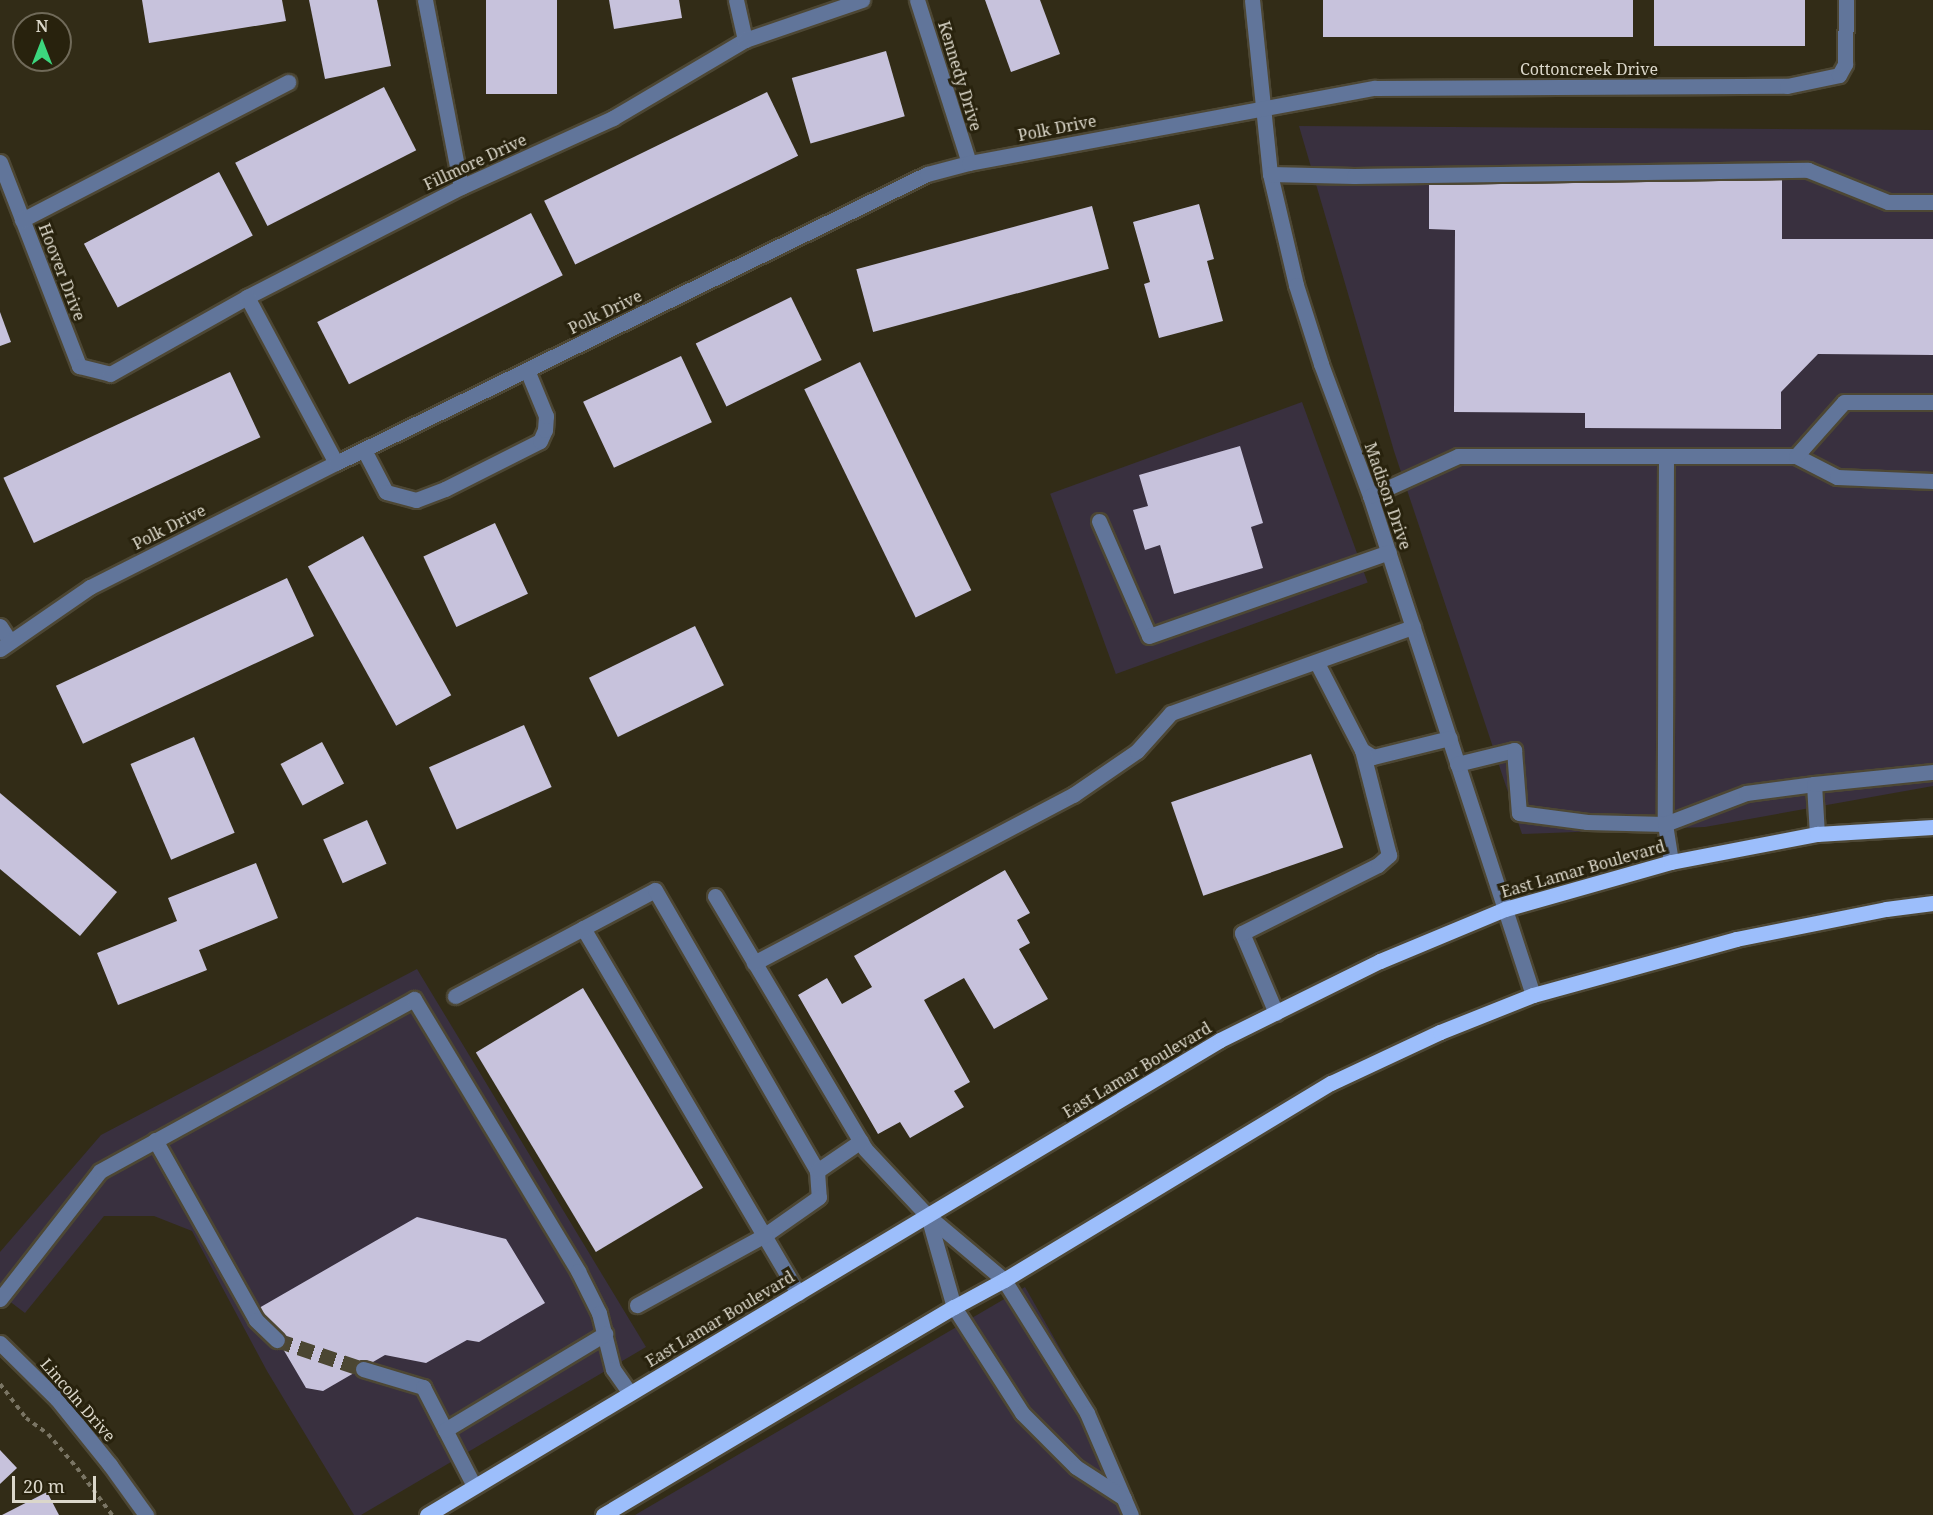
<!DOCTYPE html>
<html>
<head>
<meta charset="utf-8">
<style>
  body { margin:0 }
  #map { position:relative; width:1933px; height:1515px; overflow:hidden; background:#322c17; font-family:"Noto Serif",serif }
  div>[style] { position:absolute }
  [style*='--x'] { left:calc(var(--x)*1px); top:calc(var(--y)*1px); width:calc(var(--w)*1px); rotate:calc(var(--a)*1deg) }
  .commercial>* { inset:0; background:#39303f; transform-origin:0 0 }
  .building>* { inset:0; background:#c7c2dc; transform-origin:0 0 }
  .minor-tunnel>* { height:15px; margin-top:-7.5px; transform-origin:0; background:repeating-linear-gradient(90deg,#4b4632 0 15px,transparent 0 23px) }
  .path>* { height:4px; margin-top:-2px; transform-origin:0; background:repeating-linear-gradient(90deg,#7a7564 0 4.5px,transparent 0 9px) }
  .roads { filter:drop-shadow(2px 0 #4d4734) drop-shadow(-2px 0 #4d4734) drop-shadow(0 2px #4d4734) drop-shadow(0 -2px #4d4734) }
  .minor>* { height:15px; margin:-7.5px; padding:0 7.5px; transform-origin:7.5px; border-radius:7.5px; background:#61759a }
  .major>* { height:15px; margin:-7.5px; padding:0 7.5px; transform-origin:7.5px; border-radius:7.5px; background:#9cbefb }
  span { translate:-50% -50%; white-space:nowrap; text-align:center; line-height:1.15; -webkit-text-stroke:6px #28220d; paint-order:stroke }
  .street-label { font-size:16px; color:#dbd7ca }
  .north { position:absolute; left:12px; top:12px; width:60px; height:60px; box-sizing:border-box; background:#28220d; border:2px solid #706a59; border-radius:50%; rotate:0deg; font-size:16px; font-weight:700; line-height:24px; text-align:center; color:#dbd7ca }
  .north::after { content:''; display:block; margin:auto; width:21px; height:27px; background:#3cd77e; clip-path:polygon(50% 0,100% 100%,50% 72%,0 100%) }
  .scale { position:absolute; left:12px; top:1476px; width:84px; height:27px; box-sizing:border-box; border:3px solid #dbd7ca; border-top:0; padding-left:8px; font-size:18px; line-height:21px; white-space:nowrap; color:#dbd7ca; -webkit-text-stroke:4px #28220d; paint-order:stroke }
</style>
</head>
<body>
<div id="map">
  <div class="commercial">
    <i style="clip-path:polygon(1299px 126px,1933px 130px,1933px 786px,1705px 827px,1522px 834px,1394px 451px)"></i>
    <i style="left:1302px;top:402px;width:192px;height:268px;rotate:70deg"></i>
    <i style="clip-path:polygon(417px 969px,646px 1347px,361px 1515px,354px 1515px,267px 1371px,192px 1231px,154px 1216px,104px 1216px,25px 1313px,0 1294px,0 1252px,101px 1135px)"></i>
    <i style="clip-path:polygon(1025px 1287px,1069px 1364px,1136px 1515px,635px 1515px)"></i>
  </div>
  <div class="building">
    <i style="clip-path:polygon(142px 0,282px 0,286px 21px,149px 43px)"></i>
    <i style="clip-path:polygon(309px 0,377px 0,391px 66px,325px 79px)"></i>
    <i style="left:486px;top:0;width:71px;height:94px"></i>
    <i style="clip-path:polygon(609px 0,679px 0,682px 18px,614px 29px)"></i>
    <i style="clip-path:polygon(985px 0,1040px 0,1060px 54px,1011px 72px)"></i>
    <i style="left:1323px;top:0;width:310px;height:37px"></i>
    <i style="left:1654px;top:0;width:151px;height:46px"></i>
    <i style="left:886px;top:51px;width:68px;height:98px;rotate:74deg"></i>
    <i style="left:384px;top:87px;width:71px;height:167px;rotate:63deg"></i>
    <i style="left:767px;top:92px;width:71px;height:248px;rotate:64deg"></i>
    <i style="left:219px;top:172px;width:72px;height:153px;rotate:62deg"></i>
    <i style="clip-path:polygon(1429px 176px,1782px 177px,1782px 239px,1933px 239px,1933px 355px,1818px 354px,1781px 392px,1781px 429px,1585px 428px,1585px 413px,1454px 412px,1455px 230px,1429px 229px)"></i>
    <i style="clip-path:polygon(1199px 204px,1214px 259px,1207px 261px,1223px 321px,1159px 338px,1144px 284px,1150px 282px,1133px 222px)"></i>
    <i style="left:1092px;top:206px;width:65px;height:244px;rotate:75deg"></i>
    <i style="left:531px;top:213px;width:70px;height:240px;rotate:63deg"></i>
    <i style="left:791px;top:297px;width:70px;height:106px;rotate:64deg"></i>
    <i style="clip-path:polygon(0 312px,11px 342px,0 346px)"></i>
    <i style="left:681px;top:356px;width:73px;height:108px;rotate:65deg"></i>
    <i style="left:860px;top:362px;width:254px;height:62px;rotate:64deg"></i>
    <i style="left:230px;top:372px;width:72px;height:250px;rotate:65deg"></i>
    <i style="clip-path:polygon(1240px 446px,1263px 523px,1251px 527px,1263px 568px,1174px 594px,1160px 545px,1145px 550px,1133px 510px,1148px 506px,1139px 475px)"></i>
    <i style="left:495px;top:523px;width:78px;height:79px;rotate:65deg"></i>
    <i style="left:363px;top:536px;width:182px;height:63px;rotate:61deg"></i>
    <i style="left:287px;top:578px;width:64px;height:255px;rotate:65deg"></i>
    <i style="left:695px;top:626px;width:66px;height:118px;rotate:64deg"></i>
    <i style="left:524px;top:725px;width:68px;height:104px;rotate:66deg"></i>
    <i style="left:194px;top:737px;width:104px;height:69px;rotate:67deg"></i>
    <i style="left:322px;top:742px;width:47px;height:47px;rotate:62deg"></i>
    <i style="left:1311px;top:754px;width:99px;height:148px;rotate:71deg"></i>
    <i style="clip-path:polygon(0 793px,117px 892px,80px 936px,0 869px)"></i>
    <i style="left:367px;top:820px;width:48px;height:48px;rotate:66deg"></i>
    <i style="clip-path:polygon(256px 863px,278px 918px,199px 950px,207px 970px,118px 1005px,97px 953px,177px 921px,168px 898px)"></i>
    <i style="clip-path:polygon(1005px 870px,1030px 913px,1017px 920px,1030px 943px,1019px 949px,1048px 999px,994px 1029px,964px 978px,924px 1000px,970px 1082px,954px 1091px,964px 1107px,910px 1138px,900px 1122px,878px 1134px,798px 995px,827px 978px,842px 1004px,872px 987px,854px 956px)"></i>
    <i style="left:583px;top:988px;width:233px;height:125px;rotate:59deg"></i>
    <i style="clip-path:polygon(417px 1217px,506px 1239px,545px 1303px,479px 1342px,467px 1340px,426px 1363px,385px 1355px,323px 1391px,306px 1388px,259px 1308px)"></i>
    <i style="clip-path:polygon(0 1450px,17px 1468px,0 1484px)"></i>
    <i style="clip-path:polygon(47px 1492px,59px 1515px,2px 1515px)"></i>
  </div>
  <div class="minor-tunnel">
    <i style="--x:277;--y:1340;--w:91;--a:18.6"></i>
  </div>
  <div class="path">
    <i style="--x:0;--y:1384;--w:43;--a:52.6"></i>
    <i style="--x:26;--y:1418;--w:27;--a:36"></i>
    <i style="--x:48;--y:1434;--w:45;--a:49.5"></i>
    <i style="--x:77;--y:1468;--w:59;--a:53.3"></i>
  </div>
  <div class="roads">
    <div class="minor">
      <i style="--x:425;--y:0;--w:190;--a:79.1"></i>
      <i style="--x:736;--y:0;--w:41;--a:77.3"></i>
      <i style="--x:917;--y:0;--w:171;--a:72.3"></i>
      <i style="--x:1252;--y:0;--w:175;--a:84.1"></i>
      <i style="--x:1270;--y:174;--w:114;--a:76.8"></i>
      <i style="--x:1296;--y:285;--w:83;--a:72.4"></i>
      <i style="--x:1321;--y:364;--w:141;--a:69.6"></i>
      <i style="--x:1370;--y:496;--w:525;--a:71.91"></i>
      <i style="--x:0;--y:162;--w:219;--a:68.8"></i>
      <i style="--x:79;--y:366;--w:32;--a:14"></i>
      <i style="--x:110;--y:374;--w:157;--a:-29.3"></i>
      <i style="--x:247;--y:297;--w:241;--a:-27.2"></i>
      <i style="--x:461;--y:187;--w:167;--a:-24.4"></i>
      <i style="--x:613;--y:118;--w:153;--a:-30.6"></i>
      <i style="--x:745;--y:40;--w:124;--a:-18.9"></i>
      <i style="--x:1270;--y:174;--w:84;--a:1.4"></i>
      <i style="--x:1354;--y:176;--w:454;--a:-0.8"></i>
      <i style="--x:1808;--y:170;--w:86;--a:21.8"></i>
      <i style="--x:1888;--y:202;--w:45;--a:0"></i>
      <i style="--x:22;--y:220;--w:300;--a:-27.4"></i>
      <i style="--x:247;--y:297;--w:188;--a:61.8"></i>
      <i style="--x:364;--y:450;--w:47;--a:62.4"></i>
      <i style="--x:386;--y:492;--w:31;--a:15"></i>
      <i style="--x:416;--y:500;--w:31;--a:-21"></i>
      <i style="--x:445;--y:489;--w:106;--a:-26.8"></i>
      <i style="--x:540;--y:441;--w:12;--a:-66"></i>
      <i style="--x:545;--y:430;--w:14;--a:-86"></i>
      <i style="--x:546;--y:416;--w:50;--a:-112.4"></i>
      <i style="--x:1666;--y:456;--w:368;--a:90.2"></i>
      <i style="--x:1665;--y:824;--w:38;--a:81"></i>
      <i style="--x:1796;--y:456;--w:46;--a:27.1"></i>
      <i style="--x:1837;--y:477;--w:96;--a:2.4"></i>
      <i style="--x:1370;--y:496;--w:97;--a:-24.4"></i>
      <i style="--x:1458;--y:456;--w:338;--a:0"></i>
      <i style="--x:1796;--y:456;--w:72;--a:-48.4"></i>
      <i style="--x:1844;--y:402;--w:89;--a:0"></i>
      <i style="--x:1099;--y:521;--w:125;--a:66.5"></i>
      <i style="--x:1149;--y:636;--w:254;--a:-19.3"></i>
      <i style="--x:0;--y:626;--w:17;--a:57"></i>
      <i style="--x:0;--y:649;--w:109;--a:-34.6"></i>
      <i style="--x:90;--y:587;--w:275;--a:-26.8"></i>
      <i style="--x:336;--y:463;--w:658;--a:-26.06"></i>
      <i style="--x:927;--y:174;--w:43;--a:-14.7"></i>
      <i style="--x:969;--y:163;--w:413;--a:-10.5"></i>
      <i style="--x:1375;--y:88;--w:412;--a:-0.3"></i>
      <i style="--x:1787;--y:86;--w:53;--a:-11.9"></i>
      <i style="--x:1839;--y:75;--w:13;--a:-61"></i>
      <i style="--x:1845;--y:64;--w:64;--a:-89.1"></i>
      <i style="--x:1317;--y:663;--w:98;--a:62.7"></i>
      <i style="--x:1362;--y:750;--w:13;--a:32"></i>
      <i style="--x:1373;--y:757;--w:79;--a:-13.9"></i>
      <i style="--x:1457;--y:764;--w:59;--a:-13.8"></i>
      <i style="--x:1514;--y:750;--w:63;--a:85.5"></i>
      <i style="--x:1519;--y:813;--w:69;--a:7.5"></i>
      <i style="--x:1587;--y:822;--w:78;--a:1.5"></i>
      <i style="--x:1665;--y:824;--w:87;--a:-20.9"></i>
      <i style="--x:1746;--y:793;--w:69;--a:-7.5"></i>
      <i style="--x:1814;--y:784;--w:50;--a:86.6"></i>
      <i style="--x:1814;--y:784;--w:120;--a:-5.8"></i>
      <i style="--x:715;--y:896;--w:294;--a:59.3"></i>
      <i style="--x:865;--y:1149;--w:92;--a:46.8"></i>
      <i style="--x:928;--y:1216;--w:99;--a:40.1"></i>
      <i style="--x:1004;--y:1280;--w:157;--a:58"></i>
      <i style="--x:1087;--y:1413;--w:111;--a:66.7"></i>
      <i style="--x:583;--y:928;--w:424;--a:59.5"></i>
      <i style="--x:754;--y:963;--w:361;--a:-27.8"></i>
      <i style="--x:1073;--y:795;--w:78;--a:-34.5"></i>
      <i style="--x:1137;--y:751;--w:51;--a:-48.2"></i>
      <i style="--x:1171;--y:713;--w:257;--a:-19.6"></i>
      <i style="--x:455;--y:996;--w:226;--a:-27.9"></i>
      <i style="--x:655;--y:890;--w:324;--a:60"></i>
      <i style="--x:817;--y:1171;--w:26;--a:86"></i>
      <i style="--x:819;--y:1197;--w:66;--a:144.9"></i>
      <i style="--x:765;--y:1235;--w:146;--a:151.3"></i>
      <i style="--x:1276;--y:1013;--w:87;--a:-113"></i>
      <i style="--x:1242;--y:933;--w:152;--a:-26.6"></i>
      <i style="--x:1378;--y:865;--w:15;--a:-42"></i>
      <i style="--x:1389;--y:855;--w:108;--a:-104.4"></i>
      <i style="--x:155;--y:1140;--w:206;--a:60.7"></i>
      <i style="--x:256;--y:1320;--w:29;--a:44"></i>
      <i style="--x:817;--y:1171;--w:53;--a:-34.3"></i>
      <i style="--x:928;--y:1216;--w:95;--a:74.1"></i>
      <i style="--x:954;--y:1307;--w:126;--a:57.3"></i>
      <i style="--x:1022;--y:1413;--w:76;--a:45"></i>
      <i style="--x:1076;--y:1467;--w:57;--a:32.9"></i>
      <i style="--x:0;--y:1299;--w:162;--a:-52"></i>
      <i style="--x:100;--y:1171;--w:358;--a:-28.7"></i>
      <i style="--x:414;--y:999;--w:318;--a:58.9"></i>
      <i style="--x:578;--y:1271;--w:47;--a:63.4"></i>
      <i style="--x:599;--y:1313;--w:58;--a:76"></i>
      <i style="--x:613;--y:1369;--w:29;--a:55"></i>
      <i style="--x:0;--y:1343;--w:80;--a:44.5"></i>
      <i style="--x:57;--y:1399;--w:85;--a:51.2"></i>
      <i style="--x:110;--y:1465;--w:62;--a:54.2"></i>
      <i style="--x:363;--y:1369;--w:63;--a:16.7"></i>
      <i style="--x:423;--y:1387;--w:111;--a:62.7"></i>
      <i style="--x:445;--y:1430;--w:187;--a:-31"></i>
    </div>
    <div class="major">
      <i style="--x:427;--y:1515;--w:924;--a:-30.92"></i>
      <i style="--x:1220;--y:1040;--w:178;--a:-26.3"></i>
      <i style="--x:1380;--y:961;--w:135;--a:-22.6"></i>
      <i style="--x:1505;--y:909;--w:173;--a:-15.8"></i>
      <i style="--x:1671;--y:862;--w:149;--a:-10.9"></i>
      <i style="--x:1817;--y:834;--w:116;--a:-3.5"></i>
      <i style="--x:603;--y:1515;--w:408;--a:-30.7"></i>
      <i style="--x:954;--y:1307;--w:57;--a:-28.4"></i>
      <i style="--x:1004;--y:1280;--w:382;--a:-31.1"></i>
      <i style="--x:1331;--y:1083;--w:120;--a:-25.1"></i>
      <i style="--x:1440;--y:1032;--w:100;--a:-21.7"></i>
      <i style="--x:1533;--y:995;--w:211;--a:-15.4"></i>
      <i style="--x:1736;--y:939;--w:153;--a:-11.3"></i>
      <i style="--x:1886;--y:909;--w:47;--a:-7.3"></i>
    </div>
  </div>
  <div class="street-label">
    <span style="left:1589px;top:69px">Cottoncreek Drive</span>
    <span style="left:960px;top:76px;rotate:73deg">Kennedy Drive</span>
    <span style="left:1057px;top:128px;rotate:-11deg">Polk Drive</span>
    <span style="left:475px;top:162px;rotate:-25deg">Fillmore Drive</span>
    <span style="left:62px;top:272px;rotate:69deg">Hoover Drive</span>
    <span style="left:605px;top:312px;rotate:-26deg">Polk Drive</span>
    <span style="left:1388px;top:496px;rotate:71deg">Madison Drive</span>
    <span style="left:169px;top:527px;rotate:-27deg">Polk Drive</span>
    <span style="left:1583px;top:869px;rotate:-16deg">East Lamar Boulevard</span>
    <span style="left:1137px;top:1070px;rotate:-31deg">East Lamar Boulevard</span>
    <span style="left:720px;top:1319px;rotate:-31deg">East Lamar Boulevard</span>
    <span style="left:78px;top:1400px;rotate:49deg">Lincoln Drive</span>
  </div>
  <div class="north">N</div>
  <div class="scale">20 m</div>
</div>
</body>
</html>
